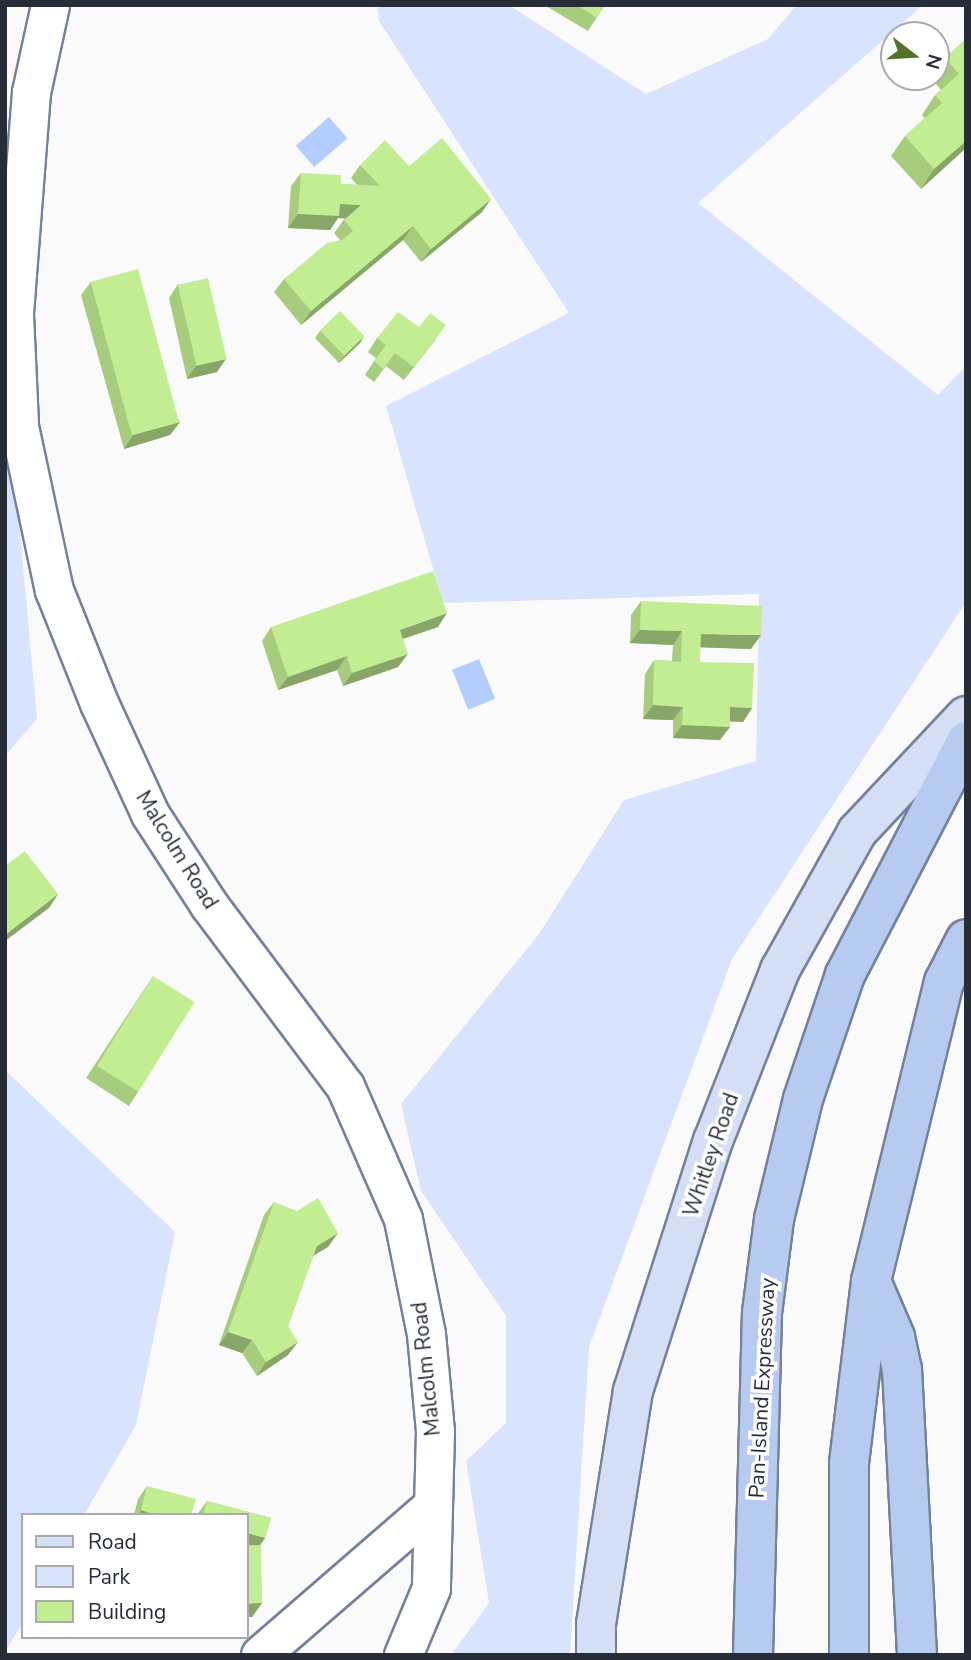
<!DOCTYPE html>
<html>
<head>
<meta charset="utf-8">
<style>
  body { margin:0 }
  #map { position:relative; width:971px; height:1660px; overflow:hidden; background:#fafafa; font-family:"Nunito Sans",sans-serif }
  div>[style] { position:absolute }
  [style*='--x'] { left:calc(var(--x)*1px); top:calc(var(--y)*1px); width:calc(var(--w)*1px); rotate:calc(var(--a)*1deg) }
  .green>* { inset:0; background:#d8e4fd }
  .water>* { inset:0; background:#b3cdfe; transform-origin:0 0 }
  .roads { filter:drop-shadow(2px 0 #74819a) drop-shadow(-2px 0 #74819a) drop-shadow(0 2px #74819a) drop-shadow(0 -2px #74819a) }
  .minor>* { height:37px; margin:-18.5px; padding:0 18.5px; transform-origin:18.5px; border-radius:18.5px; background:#fff }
  .major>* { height:38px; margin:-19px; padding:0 19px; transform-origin:19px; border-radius:19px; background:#d4dff5 }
  .highway>* { height:38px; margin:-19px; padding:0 19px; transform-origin:19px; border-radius:19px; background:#b7caef }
  .wall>* { inset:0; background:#a7cc7e }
  .shaded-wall>* { inset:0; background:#88a667 }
  .building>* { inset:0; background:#c2ed93; transform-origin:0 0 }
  span { translate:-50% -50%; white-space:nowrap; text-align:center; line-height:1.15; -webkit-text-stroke:7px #fff; paint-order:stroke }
  .street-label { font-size:21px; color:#272d37 }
  .frame { position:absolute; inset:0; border:7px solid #272d37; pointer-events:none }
  .legend { position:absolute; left:21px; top:1513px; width:228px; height:126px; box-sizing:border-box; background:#fff; border:2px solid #a9abaf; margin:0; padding:9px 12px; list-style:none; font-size:21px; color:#272d37 }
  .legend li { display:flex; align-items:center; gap:14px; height:35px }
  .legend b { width:35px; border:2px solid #a9abaf }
  .north { position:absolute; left:880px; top:21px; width:70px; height:70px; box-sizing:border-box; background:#fff; border:2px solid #a9abaf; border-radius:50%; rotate:107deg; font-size:19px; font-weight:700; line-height:28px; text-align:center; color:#272d37 }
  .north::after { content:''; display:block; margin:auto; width:24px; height:32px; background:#527229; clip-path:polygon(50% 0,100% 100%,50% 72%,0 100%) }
</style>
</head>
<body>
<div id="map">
  <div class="green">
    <i style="clip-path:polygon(377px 5px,509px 5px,646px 94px,768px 39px,797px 5px,923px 5px,698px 203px,938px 395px,966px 366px,966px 602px,732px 959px,589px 1347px,570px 1655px,451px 1655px,489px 1603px,466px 1461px,506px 1423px,506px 1316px,421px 1191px,401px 1104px,539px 934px,624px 800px,756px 761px,759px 594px,443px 603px,386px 406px,569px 313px,379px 21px)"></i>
    <i style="clip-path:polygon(5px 369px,37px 719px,5px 756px)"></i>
    <i style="clip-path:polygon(5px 1070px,175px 1232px,136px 1425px,84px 1515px,23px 1515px,23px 1622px,5px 1652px)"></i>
  </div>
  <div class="water">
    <i style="left:329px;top:117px;width:28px;height:44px;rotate:49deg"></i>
    <i style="left:479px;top:659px;width:43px;height:29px;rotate:68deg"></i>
  </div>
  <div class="roads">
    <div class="minor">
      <i style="--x:50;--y:5;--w:89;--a:102.3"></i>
      <i style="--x:31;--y:92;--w:223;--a:94.4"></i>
      <i style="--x:14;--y:314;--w:112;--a:87.4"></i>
      <i style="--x:19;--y:426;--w:168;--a:78"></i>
      <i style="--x:54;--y:590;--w:122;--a:68.3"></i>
      <i style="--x:99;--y:703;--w:122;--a:65.3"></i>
      <i style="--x:150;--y:814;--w:108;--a:57"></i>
      <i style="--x:209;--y:905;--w:226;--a:53.1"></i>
      <i style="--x:345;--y:1086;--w:145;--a:66.4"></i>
      <i style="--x:403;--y:1219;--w:117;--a:78.7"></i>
      <i style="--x:426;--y:1334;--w:97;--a:84.7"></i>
      <i style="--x:435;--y:1431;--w:157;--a:91.5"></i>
      <i style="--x:431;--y:1588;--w:73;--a:112.7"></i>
      <i style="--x:260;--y:1655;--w:229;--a:-40.9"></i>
    </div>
    <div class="major">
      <i style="--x:596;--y:1655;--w:31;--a:-90"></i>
      <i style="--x:596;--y:1624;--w:236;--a:-81"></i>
      <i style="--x:633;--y:1391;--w:262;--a:-72.3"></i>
      <i style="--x:713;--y:1141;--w:184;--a:-68.6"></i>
      <i style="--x:780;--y:970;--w:158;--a:-60.8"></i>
      <i style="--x:857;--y:832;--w:159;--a:-46.8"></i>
    </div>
    <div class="highway">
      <i style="--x:871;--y:1281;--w:61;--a:66.8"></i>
      <i style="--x:895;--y:1337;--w:33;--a:78"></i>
      <i style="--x:902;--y:1369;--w:286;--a:87"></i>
      <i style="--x:753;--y:1655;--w:342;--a:-88.5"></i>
      <i style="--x:762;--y:1313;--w:95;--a:-82.7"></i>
      <i style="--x:774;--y:1219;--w:123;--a:-76.4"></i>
      <i style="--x:803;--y:1099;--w:131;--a:-71.3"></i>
      <i style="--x:845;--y:975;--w:263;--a:-62.6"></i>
      <i style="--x:849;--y:1655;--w:192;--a:-90"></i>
      <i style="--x:849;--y:1463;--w:183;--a:-83.1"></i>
      <i style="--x:871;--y:1281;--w:308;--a:-76.3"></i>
      <i style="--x:944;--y:982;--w:48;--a:-62.9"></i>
    </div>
  </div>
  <div class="wall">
    <i style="clip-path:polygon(544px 5px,605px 5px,588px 31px)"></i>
    <i style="clip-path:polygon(966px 39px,966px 148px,921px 189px,891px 156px,905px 136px,925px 118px,922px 115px,935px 95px,941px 90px,931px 78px,936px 77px,936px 71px,945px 58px)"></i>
    <i style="clip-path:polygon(360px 165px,409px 166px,482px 212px,421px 262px,403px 240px,301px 325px,274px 292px,284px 279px,340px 240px,334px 233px,345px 218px,338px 218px,330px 230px,288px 228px,291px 186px,301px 173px,341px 184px,357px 185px,351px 178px)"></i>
    <i style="clip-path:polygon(91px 282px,180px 422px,170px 435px,124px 449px,81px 295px)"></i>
    <i style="clip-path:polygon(178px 284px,217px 372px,187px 379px,169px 298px)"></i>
    <i style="clip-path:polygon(419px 327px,436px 339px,404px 380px,386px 366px,374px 382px,365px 375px,376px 358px,368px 352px,377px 338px)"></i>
    <i style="clip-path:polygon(320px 331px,364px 336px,360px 343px,339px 363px,315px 338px)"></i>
    <i style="clip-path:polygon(641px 601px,751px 649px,700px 647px,700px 662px,752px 708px,743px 722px,730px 721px,720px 740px,673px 738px,673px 720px,643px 719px,645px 674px,654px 660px,672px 661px,673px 645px,630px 643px,631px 615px)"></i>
    <i style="clip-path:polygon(271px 627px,438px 627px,403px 639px,398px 667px,343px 686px,337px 670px,278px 690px,262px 641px)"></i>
    <i style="clip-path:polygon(153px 976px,138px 1092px,129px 1106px,86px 1078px)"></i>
    <i style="clip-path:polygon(274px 1202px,328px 1247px,313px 1256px,288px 1326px,288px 1355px,257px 1376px,242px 1353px,219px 1345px,264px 1215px)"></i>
    <i style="clip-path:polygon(147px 1486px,191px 1515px,134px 1515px,138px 1499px)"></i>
    <i style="clip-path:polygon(207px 1501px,271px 1518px,265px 1538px,260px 1545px,262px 1603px,252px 1617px,247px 1617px,247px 1515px,197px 1515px)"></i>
  </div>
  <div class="shaded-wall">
    <i style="clip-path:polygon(966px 141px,966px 148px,921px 189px,934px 169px)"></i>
    <i style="clip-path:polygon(491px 199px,482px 212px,421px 262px,431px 249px)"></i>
    <i style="clip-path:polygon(340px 204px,361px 205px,351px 219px,338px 218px,330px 230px,288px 228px,298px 214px)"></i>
    <i style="clip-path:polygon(413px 226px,403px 240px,301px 325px,311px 311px)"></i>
    <i style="clip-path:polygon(364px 336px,360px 343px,339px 363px,344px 356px)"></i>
    <i style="clip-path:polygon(226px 359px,217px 372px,187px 379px,196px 366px)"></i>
    <i style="clip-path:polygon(180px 422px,170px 435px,124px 449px,133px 435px)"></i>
    <i style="clip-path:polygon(447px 613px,438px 627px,390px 643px,400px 630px)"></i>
    <i style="clip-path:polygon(640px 630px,682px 631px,673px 645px,630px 643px)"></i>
    <i style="clip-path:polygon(701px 634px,761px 635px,751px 649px,691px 647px)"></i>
    <i style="clip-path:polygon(408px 654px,398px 667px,343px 686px,352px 673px)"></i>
    <i style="clip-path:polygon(347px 656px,337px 670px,278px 690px,288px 677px)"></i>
    <i style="clip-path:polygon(653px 705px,683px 707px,673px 720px,643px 719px)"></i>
    <i style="clip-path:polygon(730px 707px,752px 708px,743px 722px,721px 721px)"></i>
    <i style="clip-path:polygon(682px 725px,730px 727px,720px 740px,673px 738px)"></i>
    <i style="clip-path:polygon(58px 894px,49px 908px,5px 941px,5px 935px)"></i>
    <i style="clip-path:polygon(338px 1233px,328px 1247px,307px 1259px,317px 1246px)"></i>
    <i style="clip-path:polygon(228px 1332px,252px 1340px,242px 1353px,219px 1345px)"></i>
    <i style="clip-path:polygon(298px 1342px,288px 1355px,257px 1376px,266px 1362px)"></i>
    <i style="clip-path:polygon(141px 1510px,155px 1514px,138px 1515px)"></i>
    <i style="clip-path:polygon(247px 1533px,265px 1538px,256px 1551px,247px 1549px)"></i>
    <i style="clip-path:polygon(262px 1603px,252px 1617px,247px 1617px,247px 1604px)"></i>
  </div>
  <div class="building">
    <i style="clip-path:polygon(577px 5px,605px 5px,597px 18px)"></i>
    <i style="clip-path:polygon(966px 39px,966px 141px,934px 169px,905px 136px,942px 103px,935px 95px,959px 74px,945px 58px)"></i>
    <i style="clip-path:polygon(442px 138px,491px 199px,431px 249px,413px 226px,311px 311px,284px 279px,327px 243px,342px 240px,353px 231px,344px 220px,361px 205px,340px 204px,339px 216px,298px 214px,301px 173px,341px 175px,341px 184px,380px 186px,360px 165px,385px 140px,409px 166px)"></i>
    <i style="left:138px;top:269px;width:159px;height:49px;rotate:75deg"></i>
    <i style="left:208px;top:278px;width:83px;height:31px;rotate:77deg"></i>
    <i style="left:340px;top:311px;width:35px;height:28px;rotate:46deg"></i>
    <i style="clip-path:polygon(398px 312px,419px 327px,430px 313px,446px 325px,414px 367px,395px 353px,383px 369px,374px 361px,386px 345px,377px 338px)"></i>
    <i style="clip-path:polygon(433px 571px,447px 613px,400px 630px,408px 654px,352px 673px,347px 656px,288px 677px,271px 627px)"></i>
    <i style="clip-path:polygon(641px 601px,762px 606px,761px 635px,701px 634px,700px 662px,754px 663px,752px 708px,730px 707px,730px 727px,682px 725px,683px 707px,653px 705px,654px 660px,681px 662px,682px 631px,640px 630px)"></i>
    <i style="clip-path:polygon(25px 851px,58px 894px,5px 935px,5px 866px)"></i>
    <i style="left:153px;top:976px;width:49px;height:106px;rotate:32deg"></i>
    <i style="clip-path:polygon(318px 1198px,338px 1233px,317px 1246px,288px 1326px,298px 1342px,266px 1362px,252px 1340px,228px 1332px,274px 1202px,297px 1211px)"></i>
    <i style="clip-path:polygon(147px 1486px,196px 1499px,191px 1515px,155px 1515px,141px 1510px)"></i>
    <i style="clip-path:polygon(207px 1501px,271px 1518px,265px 1538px,247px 1533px,247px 1515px,203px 1515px)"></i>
    <i style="left:261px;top:1545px;width:58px;height:14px;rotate:89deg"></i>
  </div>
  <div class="street-label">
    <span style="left:177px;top:850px;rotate:58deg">Malcolm Road</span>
    <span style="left:711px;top:1155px;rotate:-71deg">Whitley Road</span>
    <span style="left:426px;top:1369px;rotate:-96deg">Malcolm Road</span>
    <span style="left:762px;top:1388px;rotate:-87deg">Pan-Island Expressway</span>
  </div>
  <div class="frame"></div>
  <ul class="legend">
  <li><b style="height:9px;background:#d4dff5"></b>Road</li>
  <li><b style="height:19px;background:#d8e4fd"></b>Park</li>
  <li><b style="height:19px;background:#c2ed93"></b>Building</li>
  </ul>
  <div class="north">N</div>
</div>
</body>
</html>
